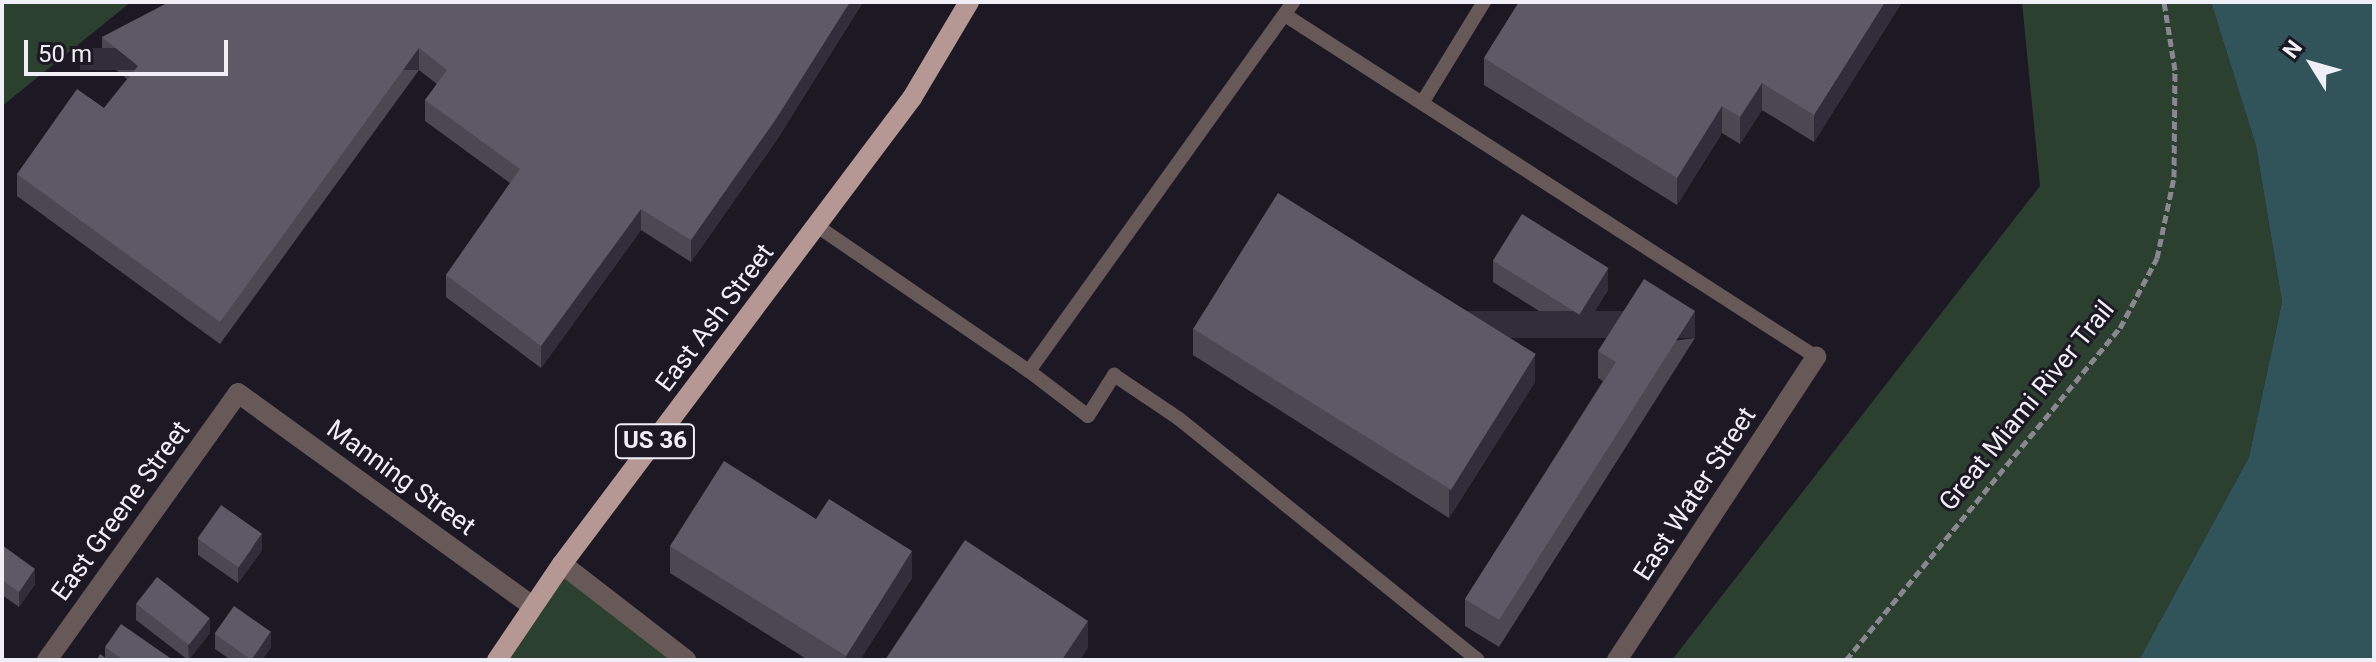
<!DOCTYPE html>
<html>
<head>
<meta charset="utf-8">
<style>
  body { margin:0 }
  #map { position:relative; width:2376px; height:662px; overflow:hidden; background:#1d1924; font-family:Roboto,sans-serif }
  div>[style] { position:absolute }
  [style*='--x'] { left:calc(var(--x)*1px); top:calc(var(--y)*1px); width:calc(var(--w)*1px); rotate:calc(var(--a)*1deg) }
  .green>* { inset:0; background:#2c402f }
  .water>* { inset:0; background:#30545a }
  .path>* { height:5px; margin-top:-2.5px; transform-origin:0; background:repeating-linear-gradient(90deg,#8a8791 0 8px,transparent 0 12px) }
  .service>* { height:14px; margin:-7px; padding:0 7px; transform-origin:7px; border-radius:7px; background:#675957 }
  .minor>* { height:20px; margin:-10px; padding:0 10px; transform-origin:10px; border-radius:10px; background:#675957 }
  .primary>* { height:20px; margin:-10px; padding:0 10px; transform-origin:10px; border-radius:10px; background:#b59793 }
  .wall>* { inset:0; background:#4b4854 }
  .shaded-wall>* { inset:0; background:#312d3a; transform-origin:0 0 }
  .building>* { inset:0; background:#5d5966; transform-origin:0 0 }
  span { translate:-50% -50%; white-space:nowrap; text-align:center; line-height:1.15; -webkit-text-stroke:6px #1d1924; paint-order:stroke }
  .shield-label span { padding:2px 6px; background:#1d1924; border:2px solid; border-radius:6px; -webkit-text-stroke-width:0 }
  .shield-label { font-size:24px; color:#f0eef6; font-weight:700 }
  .street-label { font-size:26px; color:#f0eef6 }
  .frame { position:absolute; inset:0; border:4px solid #f0eef6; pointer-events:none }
  .north { position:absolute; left:2272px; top:24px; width:80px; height:80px; -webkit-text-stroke:6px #1d1924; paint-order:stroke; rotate:307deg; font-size:22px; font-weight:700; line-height:32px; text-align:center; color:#f0eef6 }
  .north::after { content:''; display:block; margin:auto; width:28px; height:36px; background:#f0eef6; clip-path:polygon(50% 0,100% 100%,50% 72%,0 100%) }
  .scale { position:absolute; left:24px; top:40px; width:204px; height:36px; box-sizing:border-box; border:4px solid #f0eef6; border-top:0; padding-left:10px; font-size:24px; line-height:28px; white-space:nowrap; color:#f0eef6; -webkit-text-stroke:6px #1d1924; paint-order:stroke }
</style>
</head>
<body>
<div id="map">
  <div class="green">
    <i style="clip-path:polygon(2px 2px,131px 2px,2px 106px)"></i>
    <i style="clip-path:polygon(2022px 2px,2211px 2px,2256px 146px,2282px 302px,2249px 457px,2139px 660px,1672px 660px,2040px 186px)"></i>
    <i style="clip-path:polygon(562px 564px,686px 660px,497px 660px)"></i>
  </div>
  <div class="water">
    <i style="clip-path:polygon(2211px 2px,2374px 2px,2374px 660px,2139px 660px,2249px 457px,2282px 302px,2256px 146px)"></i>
  </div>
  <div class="path">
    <i style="--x:1846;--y:660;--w:430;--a:-50.5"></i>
    <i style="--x:2120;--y:328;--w:79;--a:-62.1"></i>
    <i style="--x:2157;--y:258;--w:83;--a:-78.1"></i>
    <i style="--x:2174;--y:177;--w:107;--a:-89.5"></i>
    <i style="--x:2175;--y:70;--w:69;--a:-99.2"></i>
  </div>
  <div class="service">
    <i style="--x:1285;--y:15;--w:632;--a:32.78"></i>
    <i style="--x:1422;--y:103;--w:119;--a:-58.5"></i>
    <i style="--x:817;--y:226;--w:257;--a:34.4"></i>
    <i style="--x:1029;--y:371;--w:74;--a:37.3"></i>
    <i style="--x:1088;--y:416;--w:49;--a:-57.6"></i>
    <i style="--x:1114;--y:375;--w:77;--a:33.9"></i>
    <i style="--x:1178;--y:418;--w:385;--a:38.9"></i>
    <i style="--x:1029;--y:371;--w:454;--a:-54.4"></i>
  </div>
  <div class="minor">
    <i style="--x:562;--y:564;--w:157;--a:37.7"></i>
    <i style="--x:47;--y:660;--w:328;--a:-54.4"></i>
    <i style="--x:238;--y:393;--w:363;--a:35.9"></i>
    <i style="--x:1617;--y:660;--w:363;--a:-56.7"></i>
  </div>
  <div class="primary">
    <i style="--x:497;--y:660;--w:116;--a:-55.9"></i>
    <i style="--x:562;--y:564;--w:583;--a:-53.09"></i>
    <i style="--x:912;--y:98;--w:112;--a:-59.3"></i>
  </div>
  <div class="wall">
    <i style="clip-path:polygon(863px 2px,776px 141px,691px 262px,641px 230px,541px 368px,446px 297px,446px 275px,510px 183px,425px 121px,425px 100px,437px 84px,419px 70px,220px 344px,17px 196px,17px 174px,104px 108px,127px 79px,102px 58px,102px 37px)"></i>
    <i style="clip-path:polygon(1519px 2px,1902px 2px,1814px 142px,1762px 110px,1740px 144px,1722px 133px,1677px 205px,1484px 85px,1484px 58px)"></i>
    <i style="clip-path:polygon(1493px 261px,1608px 290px,1579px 336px,1493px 282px)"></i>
    <i style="clip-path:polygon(1193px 328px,1535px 382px,1449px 518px,1193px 355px)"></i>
    <i style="clip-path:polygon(1695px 338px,1499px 647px,1465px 626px,1465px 599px,1603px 381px,1598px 378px,1598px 351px)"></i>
    <i style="clip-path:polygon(816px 519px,912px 578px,860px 660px,808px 660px,670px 573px,670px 546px)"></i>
    <i style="clip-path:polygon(198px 539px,262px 550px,238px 583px,198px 555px)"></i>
    <i style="clip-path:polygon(2px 545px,35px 584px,19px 607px,2px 595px)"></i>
    <i style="clip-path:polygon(136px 604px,210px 633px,188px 660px,136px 620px)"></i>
    <i style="clip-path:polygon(215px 634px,271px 647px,262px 660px,231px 660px,215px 649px)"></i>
    <i style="clip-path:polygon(105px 647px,173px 660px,97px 660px,105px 658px)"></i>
  </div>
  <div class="shaded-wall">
    <i style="clip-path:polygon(850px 2px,863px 2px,776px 141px,691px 262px,691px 240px)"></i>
    <i style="clip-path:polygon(1885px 2px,1902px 2px,1814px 142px,1814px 115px)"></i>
    <i style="left:419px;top:48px;width:22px;height:339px;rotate:90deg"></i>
    <i style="clip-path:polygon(1762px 83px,1762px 110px,1740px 144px,1740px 117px)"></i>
    <i style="clip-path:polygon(1722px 106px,1722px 133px,1677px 205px,1677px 178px)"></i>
    <i style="clip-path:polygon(641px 209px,641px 230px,541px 368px,541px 346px)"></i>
    <i style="clip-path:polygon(1608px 268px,1608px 290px,1579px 336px,1579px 314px)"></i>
    <i style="left:1695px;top:311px;width:27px;height:366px;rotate:90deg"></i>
    <i style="clip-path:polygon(1535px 355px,1535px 382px,1449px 518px,1449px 491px)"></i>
    <i style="clip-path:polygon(262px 534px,262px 550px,238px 583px,238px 568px)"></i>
    <i style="clip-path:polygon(912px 551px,912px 578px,860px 660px,846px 660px,846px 656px)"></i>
    <i style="clip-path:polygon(35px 569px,35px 584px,19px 607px,19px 592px)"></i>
    <i style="clip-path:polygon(210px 618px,210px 633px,189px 660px,188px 645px)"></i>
    <i style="clip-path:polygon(1088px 621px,1088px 648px,1080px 660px,1062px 660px)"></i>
    <i style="clip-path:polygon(271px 632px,271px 647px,262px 660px,251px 660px)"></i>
  </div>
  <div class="building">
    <i style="clip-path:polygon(169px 2px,850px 2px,776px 119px,691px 240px,641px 209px,541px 346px,446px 275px,520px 169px,425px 100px,447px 70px,419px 48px,220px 322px,17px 174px,77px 89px,104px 108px,138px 66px,102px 37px)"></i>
    <i style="clip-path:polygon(1519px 2px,1885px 2px,1814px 115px,1762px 83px,1740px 117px,1722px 106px,1677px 178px,1484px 58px)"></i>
    <i style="left:1278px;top:193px;width:304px;height:160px;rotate:32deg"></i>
    <i style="left:1522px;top:214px;width:102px;height:55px;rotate:32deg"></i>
    <i style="clip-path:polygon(1644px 279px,1695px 311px,1499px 620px,1465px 599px,1616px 362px,1598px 351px)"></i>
    <i style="clip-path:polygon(724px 461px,816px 519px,829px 499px,912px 551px,846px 656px,670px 546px)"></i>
    <i style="left:221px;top:505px;width:50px;height:41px;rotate:35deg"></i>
    <i style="clip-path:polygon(965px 540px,1088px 621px,1062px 660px,885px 660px)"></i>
    <i style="clip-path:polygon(2px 545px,35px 569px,19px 592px,2px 580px)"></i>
    <i style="left:157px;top:577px;width:67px;height:34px;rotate:38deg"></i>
    <i style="left:234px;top:606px;width:45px;height:34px;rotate:35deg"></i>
    <i style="clip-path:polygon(121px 624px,173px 660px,124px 660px,105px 647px)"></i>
    <i style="clip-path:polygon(100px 654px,108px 660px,97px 660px)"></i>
  </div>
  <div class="shield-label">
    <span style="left:655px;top:441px">US 36</span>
  </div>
  <div class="street-label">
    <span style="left:715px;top:318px;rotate:-53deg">East Ash Street</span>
    <span style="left:2027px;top:406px;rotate:-51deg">Great Miami River Trail</span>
    <span style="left:401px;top:478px;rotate:36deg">Manning Street</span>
    <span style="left:1695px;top:494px;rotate:-57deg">East Water Street</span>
    <span style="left:121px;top:511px;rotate:-54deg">East Greene Street</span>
  </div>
  <div class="frame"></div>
  <div class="north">N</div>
  <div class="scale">50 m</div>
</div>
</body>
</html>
